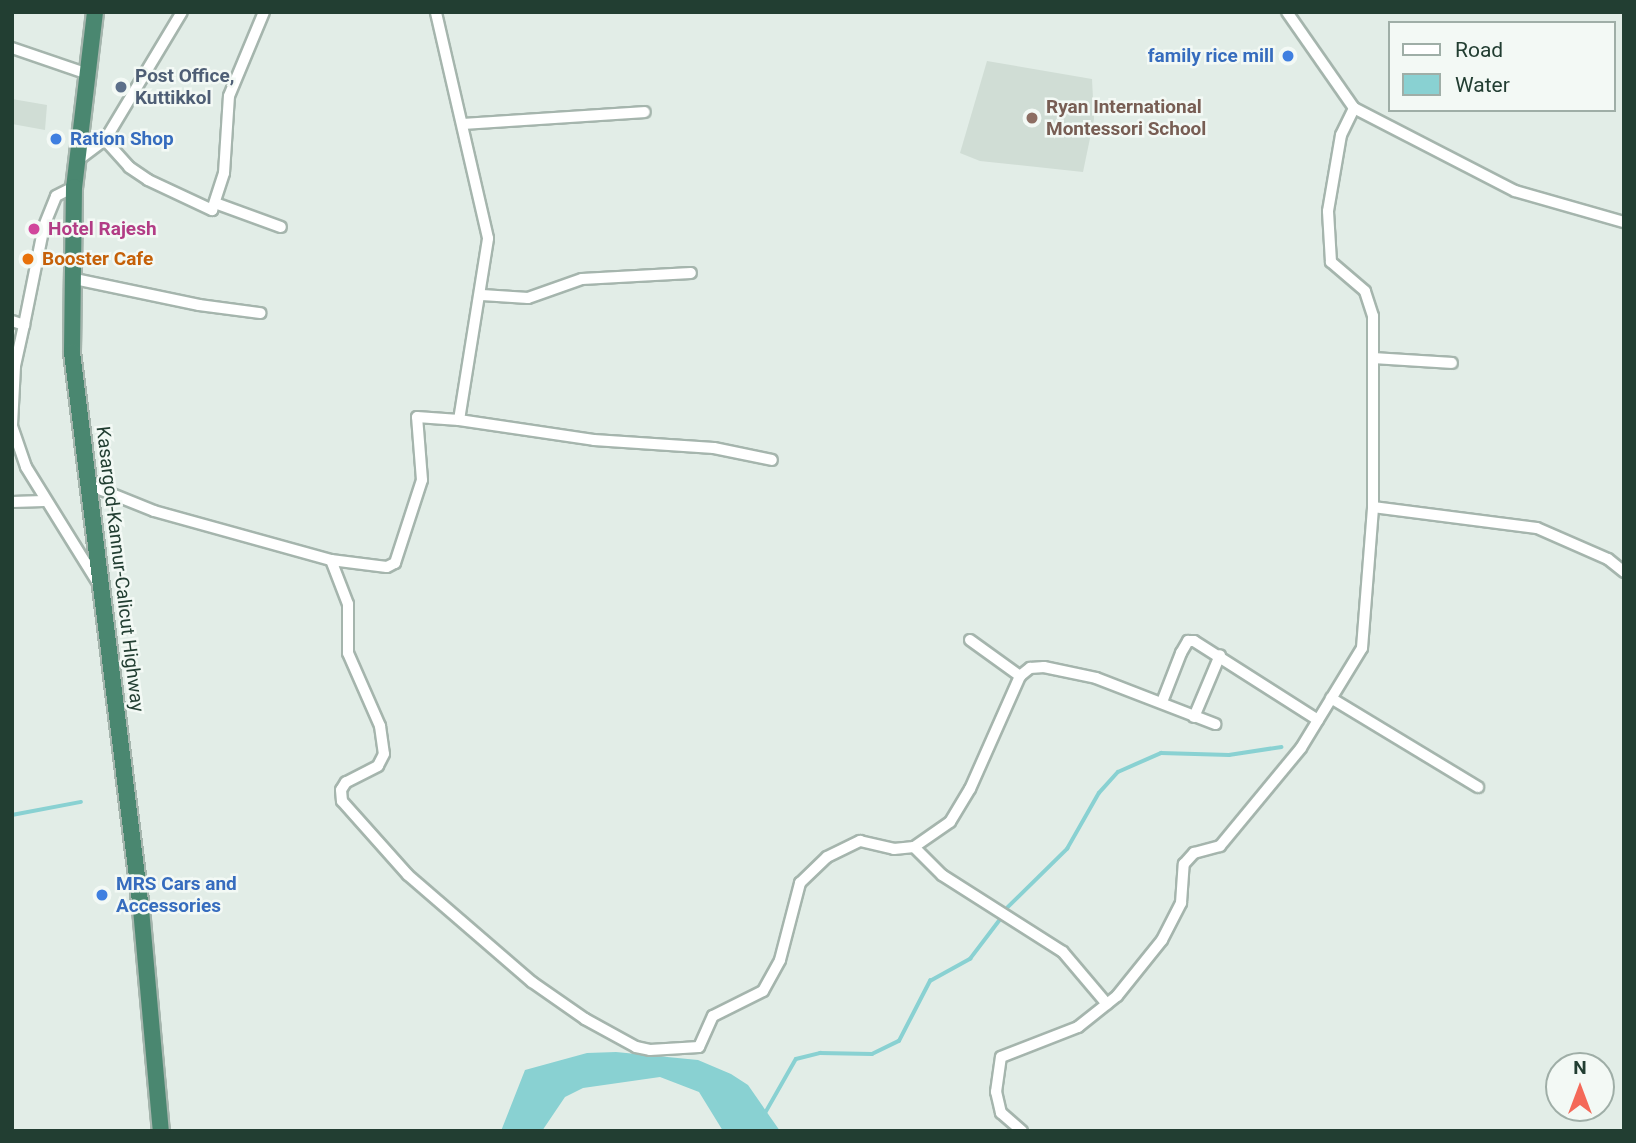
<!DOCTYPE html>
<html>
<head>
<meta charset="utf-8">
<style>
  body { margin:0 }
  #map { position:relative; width:1636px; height:1143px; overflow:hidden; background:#e2ede7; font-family:Roboto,sans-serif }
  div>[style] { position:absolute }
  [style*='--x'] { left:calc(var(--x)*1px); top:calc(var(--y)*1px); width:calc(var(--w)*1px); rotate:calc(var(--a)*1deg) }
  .built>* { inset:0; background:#d0ddd5 }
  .water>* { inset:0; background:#89d1d2 }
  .stream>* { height:3.5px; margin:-1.75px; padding:0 1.75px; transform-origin:1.75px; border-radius:1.75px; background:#89d1d2 }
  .roads { filter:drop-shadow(2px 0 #a5b5ad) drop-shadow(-2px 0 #a5b5ad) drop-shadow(0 2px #a5b5ad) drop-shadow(0 -2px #a5b5ad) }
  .minor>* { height:10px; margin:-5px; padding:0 5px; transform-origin:5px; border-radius:5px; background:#fff }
  .trunk>* { height:16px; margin:-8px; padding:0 8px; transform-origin:8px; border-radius:8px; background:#4a8770 }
  .dots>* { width:19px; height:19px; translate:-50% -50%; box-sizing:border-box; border:4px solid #f3f9f5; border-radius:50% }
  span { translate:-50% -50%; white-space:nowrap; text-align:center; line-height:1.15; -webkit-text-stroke:5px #f3f9f5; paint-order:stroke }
  .shop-label { font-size:19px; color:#366cbe; font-weight:700 }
  .right { translate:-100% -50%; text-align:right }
  .left { translate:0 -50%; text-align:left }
  .service-label { font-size:19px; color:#4e5e75; font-weight:700 }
  .education-label { font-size:19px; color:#785e54; font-weight:700 }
  .hotel-label { font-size:19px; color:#b23c85; font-weight:700 }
  .food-label { font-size:19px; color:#c56008; font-weight:700 }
  .street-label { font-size:19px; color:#223e32 }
  .frame { position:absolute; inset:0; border:14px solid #223e32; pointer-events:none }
  .legend { position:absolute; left:1388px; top:21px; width:228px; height:91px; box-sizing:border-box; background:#f3f9f5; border:2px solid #9faea7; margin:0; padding:9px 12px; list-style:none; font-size:21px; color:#223e32 }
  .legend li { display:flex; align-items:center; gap:14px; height:35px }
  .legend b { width:35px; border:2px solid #9faea7 }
  .north { position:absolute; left:1545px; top:1052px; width:70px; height:70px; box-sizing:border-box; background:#f3f9f5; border:2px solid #9faea7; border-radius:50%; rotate:0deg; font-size:19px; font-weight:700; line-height:28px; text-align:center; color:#223e32 }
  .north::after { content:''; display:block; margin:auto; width:24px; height:32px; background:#f46959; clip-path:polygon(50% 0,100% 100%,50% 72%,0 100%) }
</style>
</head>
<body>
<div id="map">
  <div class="built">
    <i style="clip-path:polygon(987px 61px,1092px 79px,1094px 119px,1083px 172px,980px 161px,960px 153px)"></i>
    <i style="clip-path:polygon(12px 99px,47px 105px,45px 130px,12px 124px)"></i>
  </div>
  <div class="water">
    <i style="clip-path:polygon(616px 1052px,698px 1060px,731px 1074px,748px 1085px,780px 1131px,723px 1131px,699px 1092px,660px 1077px,583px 1088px,565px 1097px,542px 1131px,501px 1131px,525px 1070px,587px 1053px)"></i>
  </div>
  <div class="stream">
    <i style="--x:12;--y:815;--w:70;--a:-10.7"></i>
    <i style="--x:1008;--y:907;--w:83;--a:-44.5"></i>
    <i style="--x:1067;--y:849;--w:64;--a:-60.3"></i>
    <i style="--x:1099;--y:793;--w:28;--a:-48"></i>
    <i style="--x:1118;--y:772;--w:47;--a:-23.8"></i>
    <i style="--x:1161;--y:753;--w:68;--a:1.7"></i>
    <i style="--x:1229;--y:755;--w:53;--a:-8.7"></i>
    <i style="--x:764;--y:1115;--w:64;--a:-60.3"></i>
    <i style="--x:796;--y:1059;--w:25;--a:-14"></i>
    <i style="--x:820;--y:1053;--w:52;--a:1.1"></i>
    <i style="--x:872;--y:1054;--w:30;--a:-26"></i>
    <i style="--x:899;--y:1041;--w:68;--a:-62.7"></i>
    <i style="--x:930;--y:981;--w:46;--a:-28.8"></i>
    <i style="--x:970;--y:959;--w:48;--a:-52.7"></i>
  </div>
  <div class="roads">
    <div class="minor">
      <i style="--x:1287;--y:12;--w:117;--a:55.1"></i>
      <i style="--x:1354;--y:108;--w:181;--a:27.3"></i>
      <i style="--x:1515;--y:191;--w:113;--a:15.9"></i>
      <i style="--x:12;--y:48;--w:80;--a:18.9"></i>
      <i style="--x:464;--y:124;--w:181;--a:-3.8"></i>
      <i style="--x:105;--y:140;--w:36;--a:48"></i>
      <i style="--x:129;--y:167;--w:23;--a:34"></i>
      <i style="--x:148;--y:180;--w:71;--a:25.1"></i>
      <i style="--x:212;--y:210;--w:39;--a:-72"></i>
      <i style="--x:224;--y:173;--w:77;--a:-86.3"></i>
      <i style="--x:229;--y:96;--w:91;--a:-67.4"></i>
      <i style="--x:78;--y:160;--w:34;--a:-37"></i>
      <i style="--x:105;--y:140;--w:149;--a:-59"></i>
      <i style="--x:215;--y:203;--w:70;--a:20"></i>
      <i style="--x:70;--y:278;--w:132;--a:11.8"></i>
      <i style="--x:199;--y:305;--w:62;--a:7.5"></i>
      <i style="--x:482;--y:295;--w:46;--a:3.7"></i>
      <i style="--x:528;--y:298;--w:57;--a:-19.4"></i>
      <i style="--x:582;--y:279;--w:109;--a:-3.2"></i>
      <i style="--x:12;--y:321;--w:13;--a:18"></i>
      <i style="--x:24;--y:325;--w:101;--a:-78.6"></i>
      <i style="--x:44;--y:226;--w:32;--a:-68"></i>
      <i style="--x:56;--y:196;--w:20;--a:-27"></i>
      <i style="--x:24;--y:325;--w:42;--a:102.4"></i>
      <i style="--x:15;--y:366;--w:60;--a:92.9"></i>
      <i style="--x:12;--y:426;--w:43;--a:71.1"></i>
      <i style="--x:26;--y:467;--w:137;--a:58.2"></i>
      <i style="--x:1374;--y:358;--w:78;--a:3.7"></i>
      <i style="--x:459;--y:420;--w:136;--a:8.4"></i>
      <i style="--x:594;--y:440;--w:120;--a:3.8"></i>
      <i style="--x:714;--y:448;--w:59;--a:11.7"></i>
      <i style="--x:87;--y:484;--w:72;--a:21.9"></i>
      <i style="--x:154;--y:511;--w:184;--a:15.5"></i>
      <i style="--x:331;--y:560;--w:56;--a:7.1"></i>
      <i style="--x:387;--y:567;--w:9;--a:-27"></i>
      <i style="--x:395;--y:563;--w:87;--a:-72"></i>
      <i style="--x:422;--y:480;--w:63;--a:-94.5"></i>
      <i style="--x:417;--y:417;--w:42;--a:4.1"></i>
      <i style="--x:459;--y:420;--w:184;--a:-80.9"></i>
      <i style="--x:488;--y:238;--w:232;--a:-103"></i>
      <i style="--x:12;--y:502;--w:32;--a:-2"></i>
      <i style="--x:1373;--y:507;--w:165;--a:7.3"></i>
      <i style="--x:1537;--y:528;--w:77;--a:23.6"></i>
      <i style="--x:1608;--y:559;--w:21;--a:39"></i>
      <i style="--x:331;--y:560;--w:47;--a:68.9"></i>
      <i style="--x:348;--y:604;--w:49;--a:90"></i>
      <i style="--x:348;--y:653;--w:80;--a:66.3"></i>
      <i style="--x:380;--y:726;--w:28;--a:82"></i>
      <i style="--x:384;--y:754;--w:13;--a:117"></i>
      <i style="--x:378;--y:766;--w:36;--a:153"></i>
      <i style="--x:346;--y:782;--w:9;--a:122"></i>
      <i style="--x:341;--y:790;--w:11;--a:85"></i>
      <i style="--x:342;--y:801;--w:99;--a:48.3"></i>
      <i style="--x:408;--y:875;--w:164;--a:40.8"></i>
      <i style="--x:532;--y:982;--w:65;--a:34.9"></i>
      <i style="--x:585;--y:1019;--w:58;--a:28.8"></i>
      <i style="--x:636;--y:1047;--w:14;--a:12"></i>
      <i style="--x:650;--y:1050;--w:49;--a:-3.5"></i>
      <i style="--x:699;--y:1047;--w:34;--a:-66"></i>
      <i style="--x:713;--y:1016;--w:56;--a:-26.6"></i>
      <i style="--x:763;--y:991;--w:35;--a:-61"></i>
      <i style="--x:780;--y:960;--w:80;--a:-75.4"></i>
      <i style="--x:800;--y:883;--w:37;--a:-44"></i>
      <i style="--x:827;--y:857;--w:37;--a:-26"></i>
      <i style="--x:860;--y:841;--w:35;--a:13"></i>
      <i style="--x:894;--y:849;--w:20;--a:-6"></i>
      <i style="--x:914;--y:847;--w:44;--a:-34.8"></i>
      <i style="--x:950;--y:822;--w:39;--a:-59"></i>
      <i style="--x:970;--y:789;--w:124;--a:-66.1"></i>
      <i style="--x:970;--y:640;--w:62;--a:35.8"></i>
      <i style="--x:1020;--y:676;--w:13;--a:-39"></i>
      <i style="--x:1030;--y:668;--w:14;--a:-4"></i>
      <i style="--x:1044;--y:667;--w:53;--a:11.9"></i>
      <i style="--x:1096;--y:678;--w:128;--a:21.1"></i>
      <i style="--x:1331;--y:698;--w:172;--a:31.2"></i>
      <i style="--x:1162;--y:702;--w:53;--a:-68.8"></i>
      <i style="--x:1181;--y:653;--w:14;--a:-60"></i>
      <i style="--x:1188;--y:641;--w:6;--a:0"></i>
      <i style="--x:1194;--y:641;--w:147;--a:32.5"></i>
      <i style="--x:1194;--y:717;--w:67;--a:-67.2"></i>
      <i style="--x:914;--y:847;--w:40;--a:45"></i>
      <i style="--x:942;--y:875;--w:143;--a:32.5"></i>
      <i style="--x:1063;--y:952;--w:68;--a:49.8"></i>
      <i style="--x:1022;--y:1131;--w:28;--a:-139"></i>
      <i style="--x:1001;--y:1113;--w:22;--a:-103"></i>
      <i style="--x:996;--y:1092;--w:35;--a:-82"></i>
      <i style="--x:1001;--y:1057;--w:83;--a:-21.3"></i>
      <i style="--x:1078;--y:1027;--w:50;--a:-38.5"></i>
      <i style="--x:1117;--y:996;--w:72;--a:-51.2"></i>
      <i style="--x:1162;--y:940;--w:42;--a:-62.8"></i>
      <i style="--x:1181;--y:903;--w:39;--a:-86"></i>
      <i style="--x:1184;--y:864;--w:15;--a:-48"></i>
      <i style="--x:1194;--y:853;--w:27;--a:-15"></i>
      <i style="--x:1220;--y:846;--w:127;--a:-50.4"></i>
      <i style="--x:1301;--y:748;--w:117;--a:-58.6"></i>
      <i style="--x:1362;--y:648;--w:141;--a:-85.5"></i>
      <i style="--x:1373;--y:507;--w:191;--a:-90"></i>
      <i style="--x:1373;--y:316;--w:26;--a:-108"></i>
      <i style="--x:1365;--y:291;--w:45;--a:-139.5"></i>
      <i style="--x:1331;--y:262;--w:51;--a:-93.4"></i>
      <i style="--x:1328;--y:211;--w:77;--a:-80.3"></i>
      <i style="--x:1341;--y:135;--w:30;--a:-64"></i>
    </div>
    <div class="trunk">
      <i style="--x:95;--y:12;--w:176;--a:96.8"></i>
      <i style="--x:74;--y:187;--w:165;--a:90.7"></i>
      <i style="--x:72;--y:352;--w:561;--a:82.94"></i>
      <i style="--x:141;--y:909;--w:223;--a:84.9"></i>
    </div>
  </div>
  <div class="dots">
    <i style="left:1288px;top:56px;background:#3f7fe0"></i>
    <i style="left:121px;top:87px;background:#5c6f8a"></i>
    <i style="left:1032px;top:118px;background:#8d6e63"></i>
    <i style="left:56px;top:139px;background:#3f7fe0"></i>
    <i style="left:34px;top:229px;background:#d1479c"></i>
    <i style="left:28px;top:259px;background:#e8710a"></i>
    <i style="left:102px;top:895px;background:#3f7fe0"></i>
  </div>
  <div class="shop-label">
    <span class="right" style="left:1274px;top:56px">family rice mill</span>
    <span class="left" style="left:70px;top:139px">Ration Shop</span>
    <span class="left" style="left:116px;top:895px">MRS Cars and<br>Accessories</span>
  </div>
  <div class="service-label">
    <span class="left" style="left:135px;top:87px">Post Office,<br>Kuttikkol</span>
  </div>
  <div class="education-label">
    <span class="left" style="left:1046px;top:118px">Ryan International<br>Montessori School</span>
  </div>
  <div class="hotel-label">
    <span class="left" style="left:48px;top:229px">Hotel Rajesh</span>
  </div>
  <div class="food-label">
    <span class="left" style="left:42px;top:259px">Booster Cafe</span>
  </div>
  <div class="street-label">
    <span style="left:120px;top:569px;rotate:83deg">Kasargod-Kannur-Calicut Highway</span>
  </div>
  <div class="frame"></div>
  <ul class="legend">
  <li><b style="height:9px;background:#fff"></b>Road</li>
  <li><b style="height:19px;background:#89d1d2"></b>Water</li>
  </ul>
  <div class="north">N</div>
</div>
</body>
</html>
